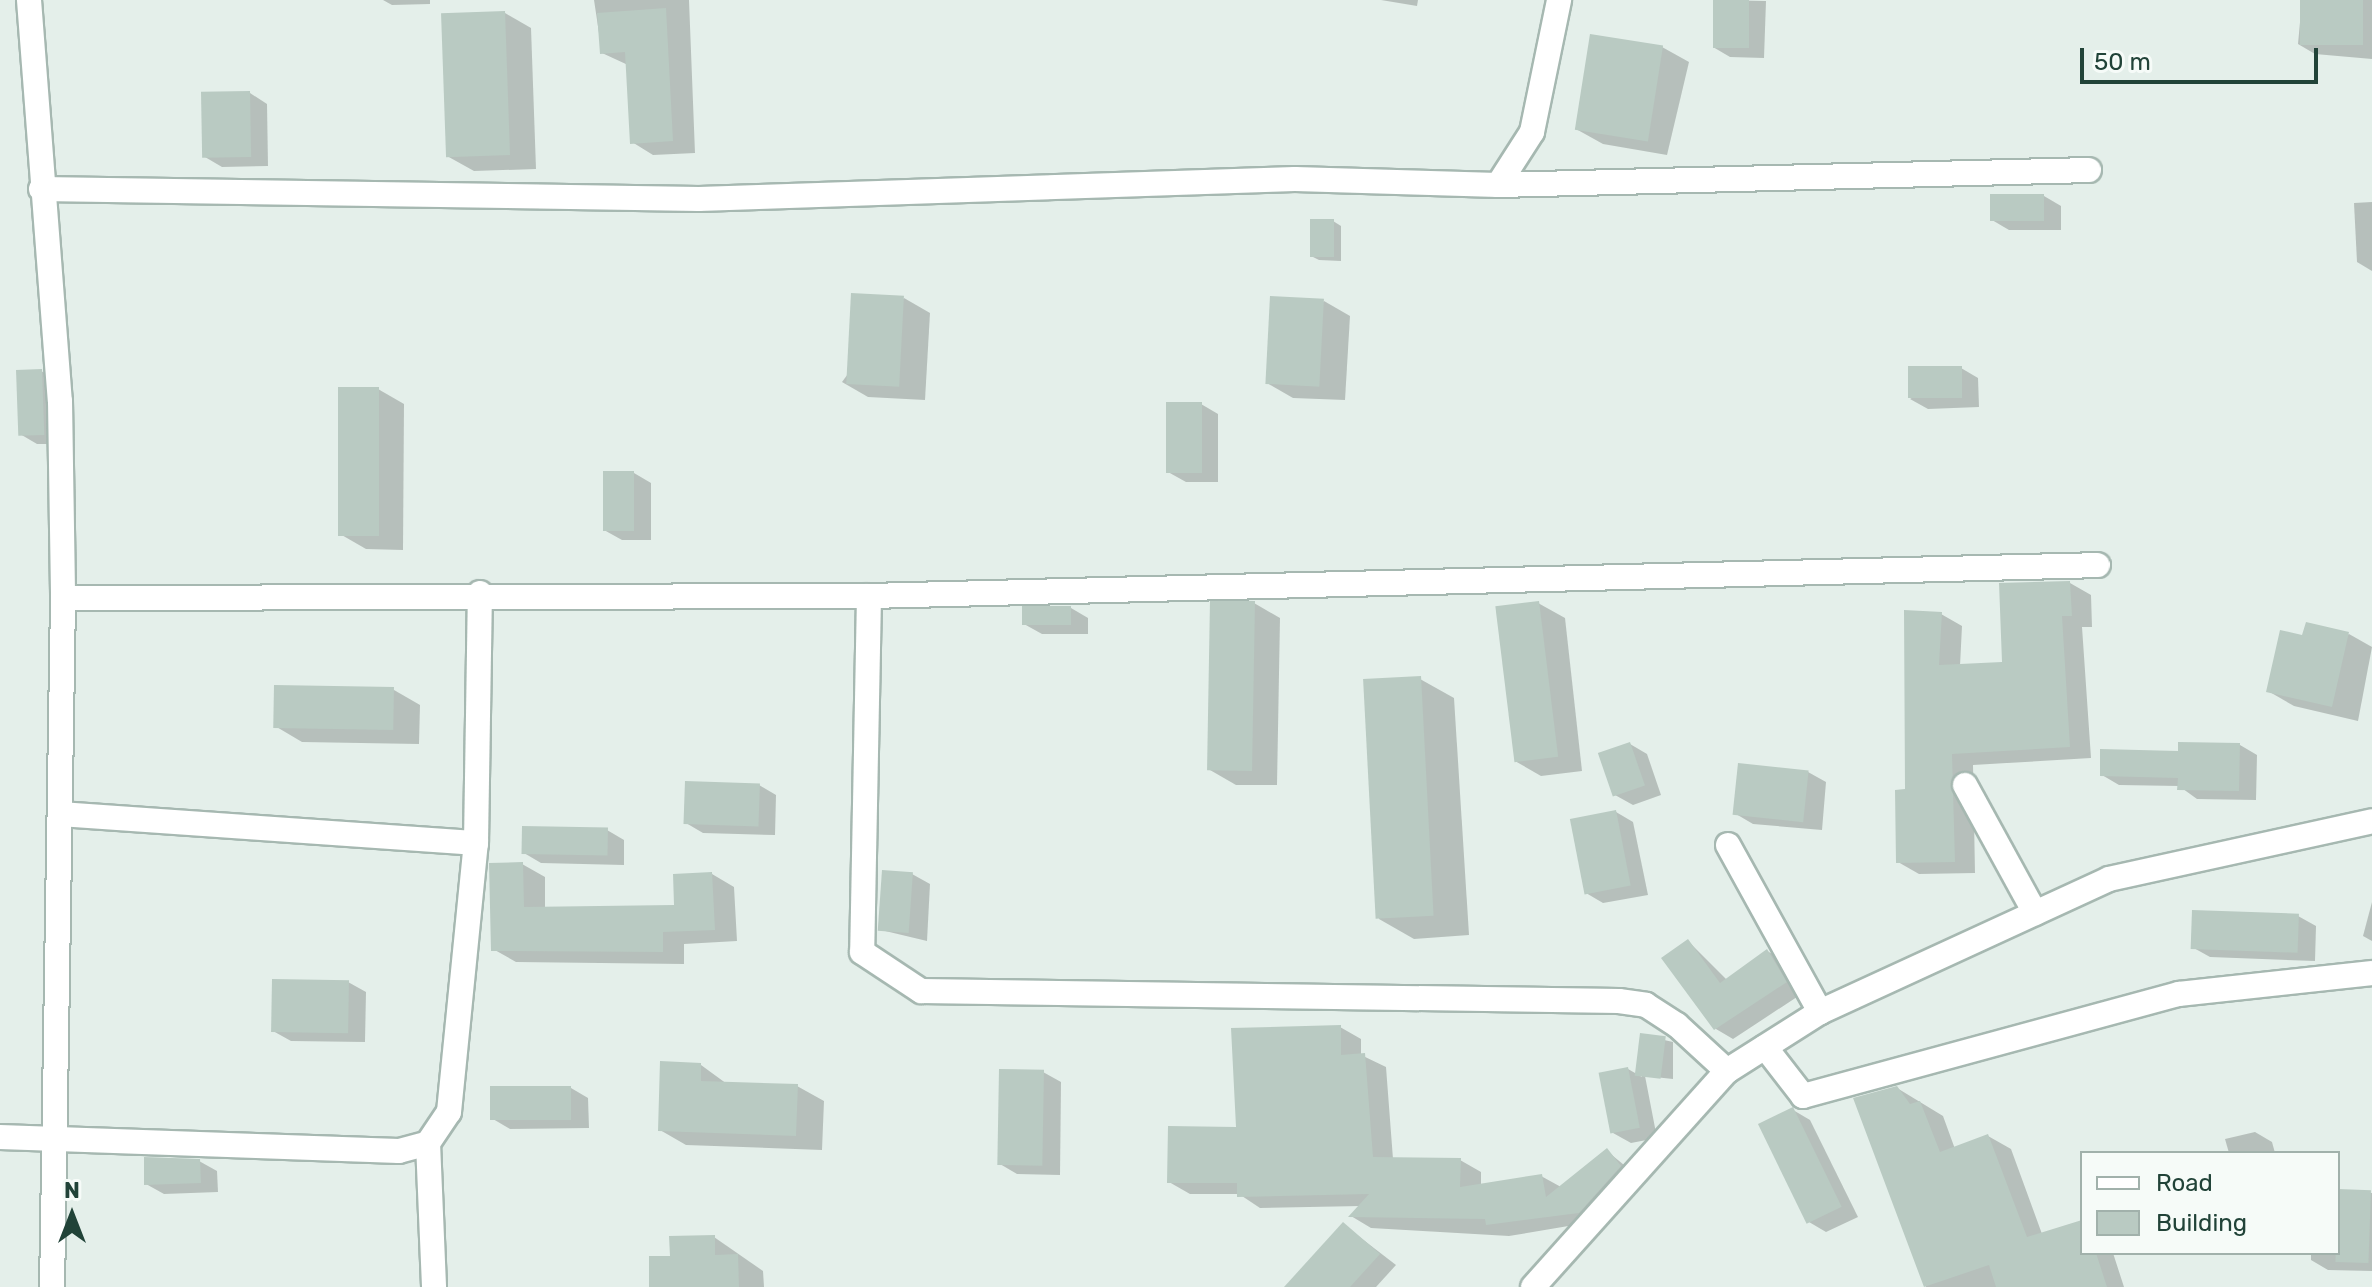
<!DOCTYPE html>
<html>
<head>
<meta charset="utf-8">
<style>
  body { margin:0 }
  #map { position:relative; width:2372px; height:1287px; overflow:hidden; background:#e4efea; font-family:Rubik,sans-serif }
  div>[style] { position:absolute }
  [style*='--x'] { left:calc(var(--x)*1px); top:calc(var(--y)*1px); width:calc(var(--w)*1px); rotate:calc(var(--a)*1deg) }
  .shadow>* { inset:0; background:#0003 }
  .building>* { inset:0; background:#b9cac2; transform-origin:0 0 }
  .roads { filter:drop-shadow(2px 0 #a6b8b1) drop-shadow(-2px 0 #a6b8b1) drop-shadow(0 2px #a6b8b1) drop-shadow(0 -2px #a6b8b1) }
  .street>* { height:24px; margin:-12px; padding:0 12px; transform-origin:12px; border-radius:12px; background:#fff }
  span { translate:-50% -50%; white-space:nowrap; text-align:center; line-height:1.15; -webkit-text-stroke:7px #f6fbf8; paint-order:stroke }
  .legend { position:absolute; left:2080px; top:1151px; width:260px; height:104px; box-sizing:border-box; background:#f6fbf8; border:2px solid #a1b1ab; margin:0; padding:10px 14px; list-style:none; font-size:24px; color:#214338 }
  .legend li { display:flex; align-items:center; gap:16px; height:40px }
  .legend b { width:40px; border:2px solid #a1b1ab }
  .north { position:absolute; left:32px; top:1175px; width:80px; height:80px; -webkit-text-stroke:6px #f6fbf8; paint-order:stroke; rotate:0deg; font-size:22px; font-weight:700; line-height:32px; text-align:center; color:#214338 }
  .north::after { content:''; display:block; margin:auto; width:28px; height:36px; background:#214338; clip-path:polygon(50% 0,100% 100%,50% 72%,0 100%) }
  .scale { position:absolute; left:2080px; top:48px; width:238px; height:36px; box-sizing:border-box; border:4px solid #214338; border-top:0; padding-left:10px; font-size:24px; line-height:28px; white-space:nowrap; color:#214338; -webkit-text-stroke:6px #f6fbf8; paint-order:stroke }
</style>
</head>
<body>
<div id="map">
  <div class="shadow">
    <i style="clip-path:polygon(383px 0,430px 0,430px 4px,392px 5px)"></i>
    <i style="clip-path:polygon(594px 0,689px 0,695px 153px,653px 155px,632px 142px,628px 65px,602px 53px)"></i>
    <i style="clip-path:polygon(1381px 0,1418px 0,1417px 6px)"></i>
    <i style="clip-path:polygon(1715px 0,1766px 1px,1764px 58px,1730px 57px,1713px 47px)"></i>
    <i style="clip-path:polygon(2302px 0,2372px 0,2372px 59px,2315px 54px,2298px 44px)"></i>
    <i style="clip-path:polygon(505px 13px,531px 28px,536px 169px,474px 171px,447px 156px)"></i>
    <i style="clip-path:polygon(1662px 47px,1689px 62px,1667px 155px,1603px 144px,1576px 129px)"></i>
    <i style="clip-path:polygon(250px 93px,267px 104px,268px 166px,222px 167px,205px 157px)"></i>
    <i style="clip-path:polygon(2044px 196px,2061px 206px,2061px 230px,2009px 230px,1992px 220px)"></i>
    <i style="clip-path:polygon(2372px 202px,2372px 271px,2357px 262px,2354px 203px)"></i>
    <i style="clip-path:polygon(1333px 221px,1341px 226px,1341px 261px,1319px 260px,1311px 256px)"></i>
    <i style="clip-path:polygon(904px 298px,930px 313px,925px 400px,868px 397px,842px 382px)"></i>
    <i style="clip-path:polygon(1324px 301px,1350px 316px,1345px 400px,1293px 398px,1267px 383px)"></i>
    <i style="clip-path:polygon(1961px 368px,1978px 378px,1979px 407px,1928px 409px,1910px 399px)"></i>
    <i style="clip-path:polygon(41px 371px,59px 381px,61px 444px,37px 444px,20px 434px)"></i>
    <i style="clip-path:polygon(378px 389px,404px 404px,403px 550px,366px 549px,340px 534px)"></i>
    <i style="clip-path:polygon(1201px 404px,1218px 414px,1218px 482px,1186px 482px,1168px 472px)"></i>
    <i style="clip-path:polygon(634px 473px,651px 483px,651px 540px,622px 540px,604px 530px)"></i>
    <i style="clip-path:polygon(2070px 583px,2091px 595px,2092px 627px,2082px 627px,2091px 758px,1973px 765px,1975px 873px,1919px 874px,1898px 862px,1941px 614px,1962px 626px,1960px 666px,2004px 664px)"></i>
    <i style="clip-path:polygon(1254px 603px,1280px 618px,1277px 785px,1236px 785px,1210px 770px)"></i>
    <i style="clip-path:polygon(1538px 603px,1565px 618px,1582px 771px,1541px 776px,1515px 761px)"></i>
    <i style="clip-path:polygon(1071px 608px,1088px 618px,1088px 634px,1042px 634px,1024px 624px)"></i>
    <i style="clip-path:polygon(2349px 634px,2372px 647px,2358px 721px,2294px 706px,2268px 691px)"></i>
    <i style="clip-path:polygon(1420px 679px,1454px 698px,1469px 935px,1414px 939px,1379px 919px)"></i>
    <i style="clip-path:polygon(394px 690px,420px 705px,419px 744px,302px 742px,275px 726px)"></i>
    <i style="clip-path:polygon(1630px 744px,1647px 754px,1661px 795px,1633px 805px,1615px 795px)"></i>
    <i style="clip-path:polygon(2240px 745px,2257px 755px,2256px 800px,2197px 799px,2179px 786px,2119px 785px,2102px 775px)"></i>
    <i style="clip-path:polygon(1808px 772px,1826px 782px,1822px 830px,1753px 824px,1736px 814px)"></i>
    <i style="clip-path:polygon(759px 785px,776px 795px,775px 835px,703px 833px,686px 823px)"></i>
    <i style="clip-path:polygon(1616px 812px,1633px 822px,1648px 895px,1603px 903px,1586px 893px)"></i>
    <i style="clip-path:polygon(607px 830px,624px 840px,624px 865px,541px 863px,524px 853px)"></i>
    <i style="clip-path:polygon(522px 864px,545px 877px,545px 909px,676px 907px,712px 874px,734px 887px,737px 941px,684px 944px,684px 964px,516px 962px,493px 949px)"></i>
    <i style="clip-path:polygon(912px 874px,930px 884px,927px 941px,881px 930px)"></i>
    <i style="clip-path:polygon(2372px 902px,2372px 941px,2363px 936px)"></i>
    <i style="clip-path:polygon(2298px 916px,2316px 926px,2315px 961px,2210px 957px,2192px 947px)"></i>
    <i style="clip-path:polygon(1688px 941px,1727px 980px,1767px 951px,1785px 961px,1803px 993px,1733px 1039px,1716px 1029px)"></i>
    <i style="clip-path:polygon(348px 982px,366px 992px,365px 1042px,291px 1041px,273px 1031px)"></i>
    <i style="clip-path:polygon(1340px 1027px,1361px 1039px,1361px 1055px,1386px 1067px,1393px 1159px,1460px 1160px,1481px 1172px,1481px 1185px,1541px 1176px,1561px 1187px,1607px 1151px,1641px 1179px,1598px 1221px,1509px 1236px,1371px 1228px,1351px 1216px,1361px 1206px,1260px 1208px,1239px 1194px,1190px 1194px,1169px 1182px,1238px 1129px)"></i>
    <i style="clip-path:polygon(1642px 1035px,1673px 1042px,1673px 1079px,1645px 1076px,1657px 1138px,1631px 1143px,1613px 1133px,1628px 1069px,1642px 1077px)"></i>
    <i style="clip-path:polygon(701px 1065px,727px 1084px,797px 1086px,824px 1101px,822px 1150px,686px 1145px,660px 1130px)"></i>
    <i style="clip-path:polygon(1043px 1072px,1061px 1082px,1060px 1175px,1017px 1174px,1000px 1164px)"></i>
    <i style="clip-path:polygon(571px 1088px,588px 1098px,589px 1128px,510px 1129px,493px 1119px)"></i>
    <i style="clip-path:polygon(1897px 1088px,1943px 1116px,1955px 1149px,1988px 1136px,2011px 1149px,2042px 1234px,2082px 1222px,2082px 1253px,2113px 1253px,2124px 1287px,1926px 1287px,1855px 1099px)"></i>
    <i style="clip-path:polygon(1793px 1110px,1810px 1120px,1858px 1217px,1826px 1232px,1809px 1222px)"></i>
    <i style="clip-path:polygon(2255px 1132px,2272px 1142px,2275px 1153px,2229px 1153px,2225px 1139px)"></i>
    <i style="clip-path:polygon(199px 1161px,217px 1171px,218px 1192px,164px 1194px,146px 1184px)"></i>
    <i style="clip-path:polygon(2338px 1191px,2372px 1193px,2372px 1271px,2328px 1270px,2311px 1260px,2311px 1253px,2338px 1253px)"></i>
    <i style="clip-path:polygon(1344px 1225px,1396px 1265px,1376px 1287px,1307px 1287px)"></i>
    <i style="clip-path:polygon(714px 1237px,763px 1271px,764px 1287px,651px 1287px,672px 1258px)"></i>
  </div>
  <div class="building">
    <i style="left:1713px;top:0;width:36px;height:48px"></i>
    <i style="left:2300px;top:0;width:63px;height:45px"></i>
    <i style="clip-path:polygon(666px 8px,673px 141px,630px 144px,625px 52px,600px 54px,597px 13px)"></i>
    <i style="left:505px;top:11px;width:144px;height:64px;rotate:88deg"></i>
    <i style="left:1590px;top:34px;width:74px;height:97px;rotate:9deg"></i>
    <i style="left:250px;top:91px;width:66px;height:49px;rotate:89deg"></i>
    <i style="left:1990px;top:194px;width:54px;height:27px"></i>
    <i style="left:1310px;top:219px;width:24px;height:38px"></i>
    <i style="left:851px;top:293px;width:53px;height:91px;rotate:3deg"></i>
    <i style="left:1270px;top:296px;width:54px;height:88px;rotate:3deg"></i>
    <i style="left:1962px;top:366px;width:32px;height:54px;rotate:90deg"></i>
    <i style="left:42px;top:369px;width:66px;height:26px;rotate:88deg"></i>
    <i style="left:338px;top:387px;width:41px;height:149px"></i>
    <i style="left:1166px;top:402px;width:36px;height:71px"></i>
    <i style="left:603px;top:471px;width:31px;height:60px"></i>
    <i style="clip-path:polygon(2070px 581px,2072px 616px,2062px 616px,2070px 747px,1952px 754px,1955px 862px,1896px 863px,1895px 790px,1905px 789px,1904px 610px,1942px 612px,1939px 665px,2002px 662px,1999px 583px)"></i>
    <i style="left:1255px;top:601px;width:170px;height:45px;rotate:91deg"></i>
    <i style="left:1539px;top:601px;width:157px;height:44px;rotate:83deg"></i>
    <i style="left:1071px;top:606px;width:19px;height:49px;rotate:90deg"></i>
    <i style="clip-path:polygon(2306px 622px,2349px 632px,2332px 707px,2266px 692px,2280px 630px,2302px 635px)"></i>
    <i style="left:1421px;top:676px;width:240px;height:58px;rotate:87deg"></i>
    <i style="left:274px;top:685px;width:120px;height:43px;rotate:1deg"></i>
    <i style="left:1630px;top:742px;width:46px;height:34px;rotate:71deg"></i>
    <i style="clip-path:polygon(2178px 742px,2240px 743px,2239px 791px,2177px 790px,2178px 778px,2100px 776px,2100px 749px,2178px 751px)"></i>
    <i style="left:1738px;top:763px;width:71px;height:52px;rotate:6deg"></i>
    <i style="left:685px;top:781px;width:75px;height:43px;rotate:2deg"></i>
    <i style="left:1616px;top:810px;width:77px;height:47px;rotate:79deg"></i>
    <i style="left:522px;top:826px;width:86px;height:28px;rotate:1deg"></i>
    <i style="clip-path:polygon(523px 862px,524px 907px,674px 905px,673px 874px,712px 872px,715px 930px,663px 932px,663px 952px,491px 951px,489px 863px)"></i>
    <i style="left:882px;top:870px;width:31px;height:61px;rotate:4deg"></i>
    <i style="left:2192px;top:910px;width:107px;height:39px;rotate:2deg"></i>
    <i style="clip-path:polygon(1688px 939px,1720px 983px,1767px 949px,1787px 982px,1714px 1030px,1661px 958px)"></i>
    <i style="left:272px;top:979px;width:77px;height:53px;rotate:1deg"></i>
    <i style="clip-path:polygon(1341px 1025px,1341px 1055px,1365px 1053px,1373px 1157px,1461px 1158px,1460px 1187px,1542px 1174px,1546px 1197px,1607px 1148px,1621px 1166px,1579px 1213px,1486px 1225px,1485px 1219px,1348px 1217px,1369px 1194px,1237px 1197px,1237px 1183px,1167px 1183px,1168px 1126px,1236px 1127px,1231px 1028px)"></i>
    <i style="left:1640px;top:1033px;width:26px;height:43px;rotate:7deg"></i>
    <i style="clip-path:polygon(660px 1061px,701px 1063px,701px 1081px,798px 1084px,796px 1136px,658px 1131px)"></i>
    <i style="left:1628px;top:1067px;width:62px;height:30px;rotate:79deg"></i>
    <i style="left:999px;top:1069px;width:45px;height:96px;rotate:1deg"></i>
    <i style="left:490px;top:1086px;width:81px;height:34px"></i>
    <i style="clip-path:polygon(1897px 1086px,1910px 1104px,1920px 1101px,1940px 1152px,1988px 1134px,2027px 1237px,2082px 1220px,2082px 1253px,2096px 1253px,2107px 1287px,1996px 1287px,1989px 1265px,1924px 1287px,1853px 1098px)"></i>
    <i style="left:1793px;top:1107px;width:111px;height:39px;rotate:64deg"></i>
    <i style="clip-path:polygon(144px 1157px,200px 1159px,201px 1183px,144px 1185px)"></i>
    <i style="left:2338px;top:1189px;width:33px;height:73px;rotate:2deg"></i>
    <i style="clip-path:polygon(1343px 1222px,1380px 1254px,1350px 1287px,1284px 1287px)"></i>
    <i style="clip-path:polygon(715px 1235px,715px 1255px,738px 1254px,739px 1287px,649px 1287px,649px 1256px,670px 1256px,669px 1236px)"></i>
  </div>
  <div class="roads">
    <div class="street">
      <i style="--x:29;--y:0;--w:402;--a:85.6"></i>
      <i style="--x:60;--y:401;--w:197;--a:89.1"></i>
      <i style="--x:63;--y:598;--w:689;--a:90.91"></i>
      <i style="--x:1498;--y:185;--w:591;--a:-1.45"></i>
      <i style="--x:41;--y:189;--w:658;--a:0.87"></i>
      <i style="--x:699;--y:199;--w:596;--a:-1.92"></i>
      <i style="--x:1295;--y:179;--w:203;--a:1.7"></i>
      <i style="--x:1498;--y:185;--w:63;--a:-57.3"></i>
      <i style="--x:1532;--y:132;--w:135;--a:-78.4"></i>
      <i style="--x:869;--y:596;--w:356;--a:91.1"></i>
      <i style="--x:862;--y:952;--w:71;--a:33.5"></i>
      <i style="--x:921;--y:991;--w:698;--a:0.82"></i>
      <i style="--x:1619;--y:1001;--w:27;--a:8"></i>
      <i style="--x:1646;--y:1005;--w:37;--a:33"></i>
      <i style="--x:1677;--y:1025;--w:68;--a:42.6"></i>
      <i style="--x:1727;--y:1071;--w:110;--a:-32.4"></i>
      <i style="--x:1820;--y:1012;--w:318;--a:-24.7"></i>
      <i style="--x:2109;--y:879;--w:269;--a:-12.4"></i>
      <i style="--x:63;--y:598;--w:806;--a:-0.14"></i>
      <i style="--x:869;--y:596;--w:1229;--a:-1.44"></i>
      <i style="--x:1965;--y:785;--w:146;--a:61.3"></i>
      <i style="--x:61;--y:814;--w:416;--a:4"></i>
      <i style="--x:476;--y:843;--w:250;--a:-89.1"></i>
      <i style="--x:1728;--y:845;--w:191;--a:61.1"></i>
      <i style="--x:1765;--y:1047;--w:62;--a:52.2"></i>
      <i style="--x:1803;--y:1096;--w:390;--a:-15.2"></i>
      <i style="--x:2179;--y:994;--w:194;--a:-6.2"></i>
      <i style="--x:0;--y:1137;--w:399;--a:2"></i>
      <i style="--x:399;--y:1151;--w:30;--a:-15"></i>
      <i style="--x:428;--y:1143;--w:37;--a:-56"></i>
      <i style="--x:449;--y:1112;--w:270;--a:-84.3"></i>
      <i style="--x:428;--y:1143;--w:144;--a:87.6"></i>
      <i style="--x:1533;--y:1287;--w:290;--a:-48.1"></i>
    </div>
  </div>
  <ul class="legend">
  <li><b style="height:10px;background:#fff"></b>Road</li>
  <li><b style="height:22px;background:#b9cac2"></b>Building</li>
  </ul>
  <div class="north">N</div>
  <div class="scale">50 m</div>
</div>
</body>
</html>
